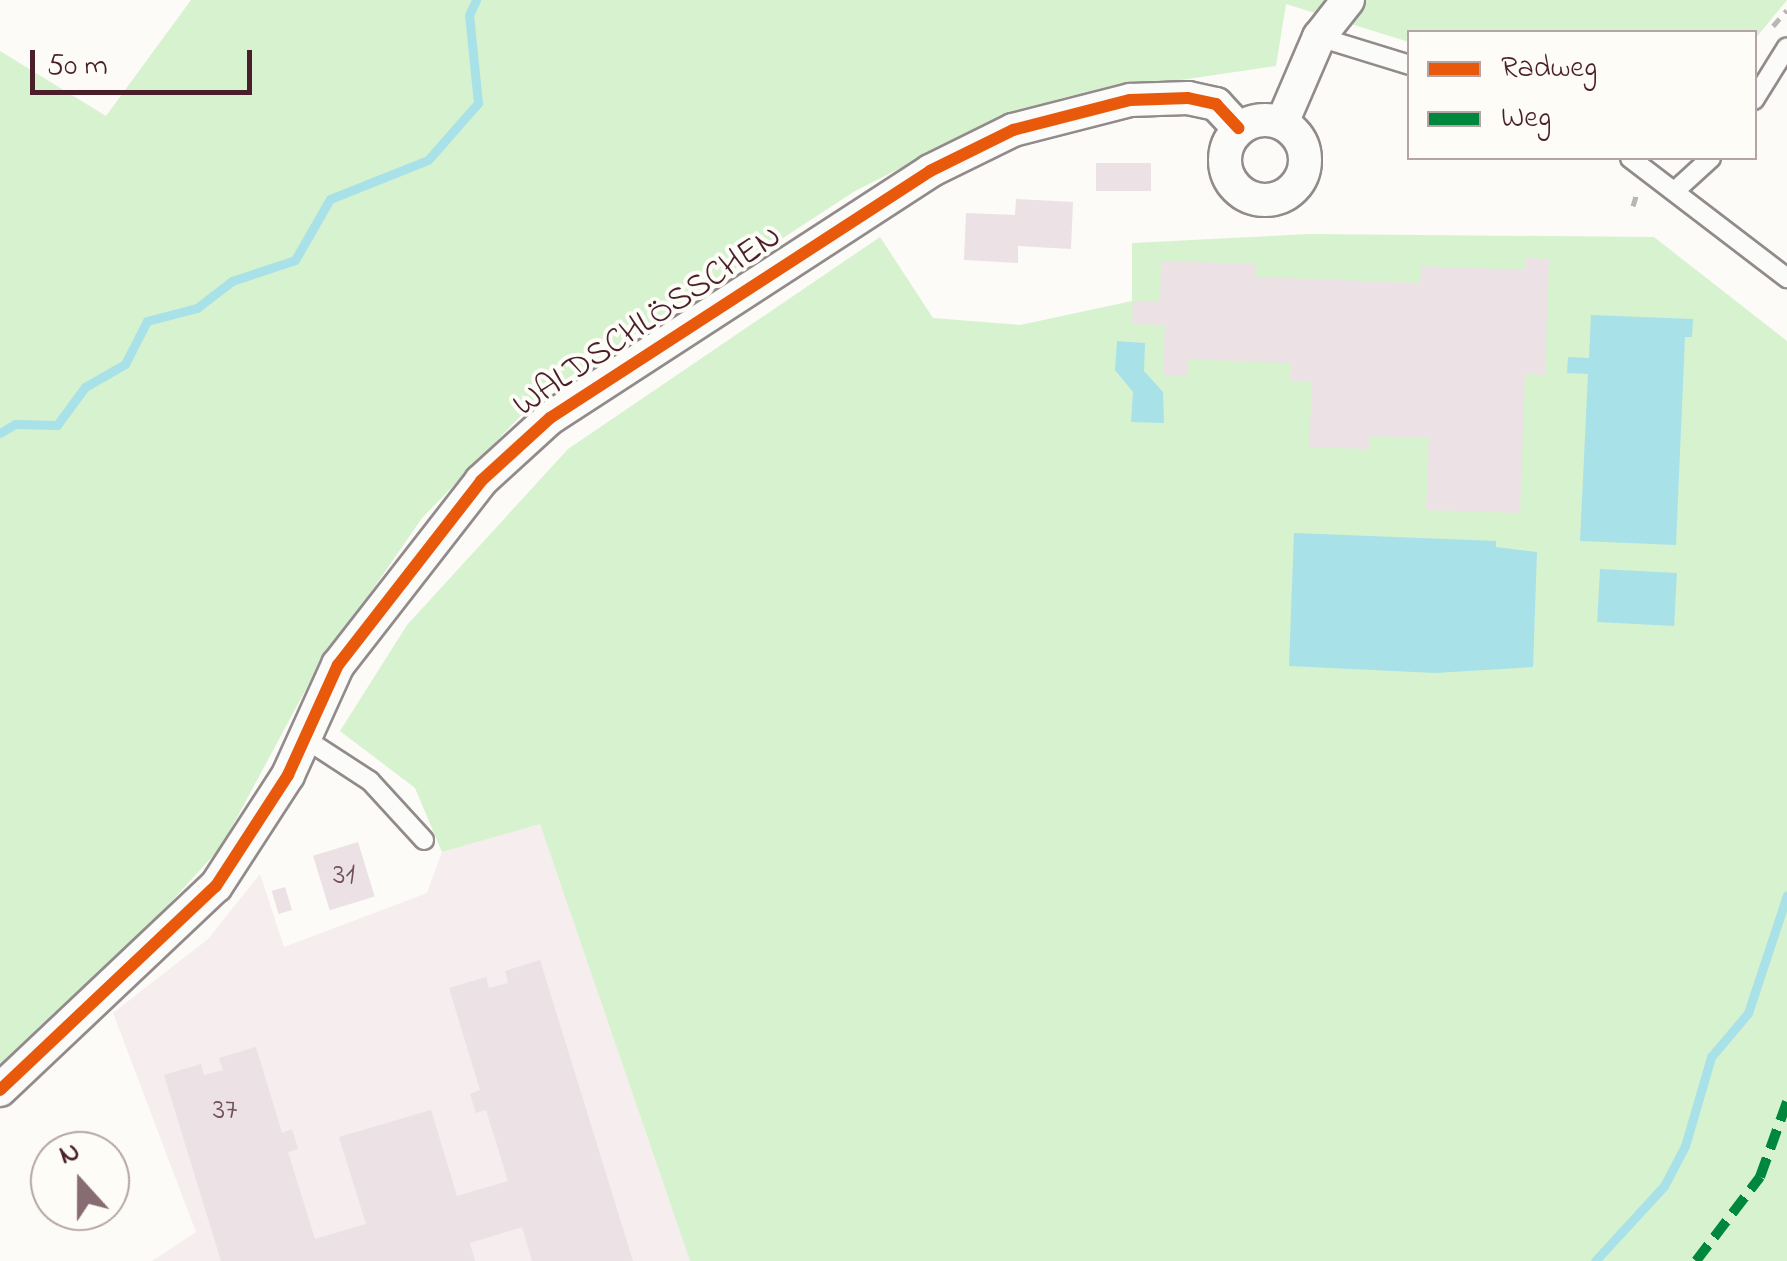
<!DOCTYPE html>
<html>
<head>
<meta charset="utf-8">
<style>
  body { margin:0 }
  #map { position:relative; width:1787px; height:1261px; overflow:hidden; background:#fcfbf8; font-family:"Indie Flower",sans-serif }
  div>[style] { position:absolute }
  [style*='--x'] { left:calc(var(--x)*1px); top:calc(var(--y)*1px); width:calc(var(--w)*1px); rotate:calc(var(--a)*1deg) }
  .built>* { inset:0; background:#f6edee }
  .green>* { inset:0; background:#d7f2ce }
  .water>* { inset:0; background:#a9e1e9; transform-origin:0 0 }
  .stream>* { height:9px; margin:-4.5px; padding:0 4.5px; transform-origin:4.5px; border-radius:4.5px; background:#a9e1e9 }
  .building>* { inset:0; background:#ece1e5; transform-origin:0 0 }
  .path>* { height:5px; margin-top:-2.5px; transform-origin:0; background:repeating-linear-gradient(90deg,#bbb6b6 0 10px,transparent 0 18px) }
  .roads { filter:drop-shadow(2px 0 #928a8b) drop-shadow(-2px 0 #928a8b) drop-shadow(0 2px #928a8b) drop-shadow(0 -2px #928a8b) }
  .service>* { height:18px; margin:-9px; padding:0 9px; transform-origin:9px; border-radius:9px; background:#fbfbf9 }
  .minor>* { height:32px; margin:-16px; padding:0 16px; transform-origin:16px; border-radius:16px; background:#fbfbf9 }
  .minor>.ring { margin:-16px; padding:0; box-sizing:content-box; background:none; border:32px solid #fbfbf9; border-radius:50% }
  .quiet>* { height:10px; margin-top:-5px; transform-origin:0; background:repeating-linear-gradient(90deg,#00873e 0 20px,transparent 0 30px) }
  .cycleway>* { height:12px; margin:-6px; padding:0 6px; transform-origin:6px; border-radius:6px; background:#e8590c }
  span { translate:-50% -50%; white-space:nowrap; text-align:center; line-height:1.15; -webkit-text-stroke:8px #fdfcf7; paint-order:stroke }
  .number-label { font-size:30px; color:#72505a }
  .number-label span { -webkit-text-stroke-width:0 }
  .street-label { font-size:35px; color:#4a1f2b }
  .legend { position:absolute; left:1407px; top:30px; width:350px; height:130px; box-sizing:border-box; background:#fdfcf7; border:2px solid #b5a4a5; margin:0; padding:12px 18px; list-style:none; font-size:30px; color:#4a1f2b }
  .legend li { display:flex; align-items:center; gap:20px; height:50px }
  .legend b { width:50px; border:2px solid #b5a4a5 }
  .north { position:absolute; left:30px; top:1131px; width:100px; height:100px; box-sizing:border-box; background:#fdfcf7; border:2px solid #b5a4a5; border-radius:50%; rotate:339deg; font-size:28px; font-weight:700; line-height:40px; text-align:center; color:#4a1f2b }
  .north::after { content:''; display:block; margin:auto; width:35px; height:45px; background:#886c73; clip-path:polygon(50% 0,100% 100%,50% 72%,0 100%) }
  .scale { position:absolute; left:30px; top:50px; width:222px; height:45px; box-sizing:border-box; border:5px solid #4a1f2b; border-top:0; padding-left:12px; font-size:30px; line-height:35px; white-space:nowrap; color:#4a1f2b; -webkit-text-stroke:8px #fdfcf7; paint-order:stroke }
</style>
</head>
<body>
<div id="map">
  <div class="built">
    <i style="clip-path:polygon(540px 823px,690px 1261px,152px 1261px,196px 1232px,113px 1013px,208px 939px,260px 874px,284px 947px,427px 893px,442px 852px)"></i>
  </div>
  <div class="green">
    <i style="clip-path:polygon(191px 0,1787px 0,1755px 39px,1754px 32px,1410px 32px,1409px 42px,1286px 4px,1276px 66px,1066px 97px,1006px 115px,855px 191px,539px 397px,422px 518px,313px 676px,221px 847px,100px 980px,0 1066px,0 51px,106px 116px)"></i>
    <i style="clip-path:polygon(1310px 234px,1654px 237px,1787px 341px,1787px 1261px,690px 1261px,540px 824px,442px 852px,415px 788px,340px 731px,407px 625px,568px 449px,880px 237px,933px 318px,1020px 325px,1132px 301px,1132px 243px)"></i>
  </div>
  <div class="water">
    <i style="clip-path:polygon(1591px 315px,1693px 319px,1692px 337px,1685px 337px,1676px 545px,1580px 541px,1588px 374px,1567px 373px,1568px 357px,1589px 358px)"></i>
    <i style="clip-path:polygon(1117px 341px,1145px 343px,1144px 371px,1163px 392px,1164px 423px,1131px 422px,1133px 392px,1115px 370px)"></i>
    <i style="clip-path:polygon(1294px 533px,1496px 541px,1496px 547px,1537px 552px,1533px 667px,1435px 673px,1289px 666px)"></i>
    <i style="left:1600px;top:569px;width:77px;height:53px;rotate:3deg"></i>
  </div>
  <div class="stream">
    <i style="--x:0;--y:433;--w:17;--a:-31"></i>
    <i style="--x:15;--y:424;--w:42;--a:1.4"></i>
    <i style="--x:57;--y:425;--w:47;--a:-53.6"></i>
    <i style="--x:85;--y:387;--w:46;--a:-29.9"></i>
    <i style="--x:125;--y:364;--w:48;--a:-62.9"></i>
    <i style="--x:147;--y:321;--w:52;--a:-14.6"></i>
    <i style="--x:197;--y:308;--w:44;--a:-37.6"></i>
    <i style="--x:232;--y:281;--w:66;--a:-18.4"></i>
    <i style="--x:295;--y:260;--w:70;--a:-60.2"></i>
    <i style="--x:330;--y:199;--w:105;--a:-21.7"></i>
    <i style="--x:428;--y:160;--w:76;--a:-48.7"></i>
    <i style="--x:478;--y:103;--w:88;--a:-95.8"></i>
    <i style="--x:469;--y:15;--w:17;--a:-65"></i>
    <i style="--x:1595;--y:1261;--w:102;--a:-47.4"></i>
    <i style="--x:1664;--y:1186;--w:45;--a:-62.3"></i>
    <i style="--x:1685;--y:1146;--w:93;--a:-73.7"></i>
    <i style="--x:1711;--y:1057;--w:57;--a:-49.9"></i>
    <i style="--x:1748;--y:1013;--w:124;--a:-71.7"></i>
  </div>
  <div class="building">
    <i style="left:1096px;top:163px;width:55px;height:28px"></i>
    <i style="clip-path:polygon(1016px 199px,1073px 202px,1071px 249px,1018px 246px,1018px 263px,964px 260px,966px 213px,1015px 215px)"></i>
    <i style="clip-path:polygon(1526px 258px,1549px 259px,1545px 375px,1525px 374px,1520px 513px,1426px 510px,1429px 438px,1369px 436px,1369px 449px,1309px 447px,1312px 382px,1290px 381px,1291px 363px,1187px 359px,1187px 376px,1163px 375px,1165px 325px,1132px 324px,1133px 301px,1160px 302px,1161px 261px,1256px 264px,1256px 277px,1420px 283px,1421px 266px,1526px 270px)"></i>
    <i style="left:358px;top:842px;width:57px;height:47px;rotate:73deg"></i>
    <i style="left:285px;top:887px;width:24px;height:14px;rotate:73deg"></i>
    <i style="clip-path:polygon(540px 960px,633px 1261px,532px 1261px,522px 1227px,470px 1243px,475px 1261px,221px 1261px,164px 1075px,201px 1064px,204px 1075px,223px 1070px,219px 1058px,256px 1047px,282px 1133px,292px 1129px,298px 1149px,288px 1152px,315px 1239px,366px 1224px,339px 1137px,431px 1110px,457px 1196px,508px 1181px,486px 1110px,476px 1113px,470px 1094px,480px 1090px,449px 988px,486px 977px,489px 988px,508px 983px,505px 971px)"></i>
  </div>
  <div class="path">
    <i style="--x:1773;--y:26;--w:21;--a:-49"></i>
    <i style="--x:1633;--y:206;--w:17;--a:-73"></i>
  </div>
  <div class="roads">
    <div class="service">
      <i style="--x:1319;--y:37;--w:95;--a:17.1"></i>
      <i style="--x:1754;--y:100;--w:62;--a:-58.1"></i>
      <i style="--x:1630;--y:158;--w:198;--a:37.4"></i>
      <i style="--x:1677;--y:189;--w:46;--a:-42.4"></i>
      <i style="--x:304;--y:738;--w:79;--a:33.1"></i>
      <i style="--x:370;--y:781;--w:80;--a:47.5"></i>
    </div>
    <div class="minor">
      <i class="ring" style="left:1225px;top:120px;width:48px;height:48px"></i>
      <i style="--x:1282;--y:123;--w:94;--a:-66.7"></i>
      <i style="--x:1319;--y:37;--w:47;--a:-51.9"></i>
      <i style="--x:0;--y:1090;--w:297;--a:-43.4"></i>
      <i style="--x:216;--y:886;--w:132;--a:-57"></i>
      <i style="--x:288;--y:775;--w:121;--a:-65.6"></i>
      <i style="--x:338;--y:665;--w:233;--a:-52.1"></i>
      <i style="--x:481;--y:481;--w:93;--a:-42.4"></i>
      <i style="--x:550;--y:418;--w:453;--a:-33"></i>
      <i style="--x:930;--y:171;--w:93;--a:-26.3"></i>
      <i style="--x:1013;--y:130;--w:121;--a:-14.4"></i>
      <i style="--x:1130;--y:100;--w:58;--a:-2"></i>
      <i style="--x:1188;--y:98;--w:29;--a:12"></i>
      <i style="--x:1216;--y:104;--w:33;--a:47"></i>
    </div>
  </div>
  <div class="quiet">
    <i style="--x:1696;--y:1261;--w:106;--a:-52.7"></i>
    <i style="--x:1760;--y:1177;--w:80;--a:-70.2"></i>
  </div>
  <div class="cycleway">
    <i style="--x:0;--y:1090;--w:297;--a:-43.4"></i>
    <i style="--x:216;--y:886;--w:132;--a:-57"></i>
    <i style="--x:288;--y:775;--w:121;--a:-65.6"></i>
    <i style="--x:338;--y:665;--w:233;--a:-52.1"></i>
    <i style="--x:481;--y:481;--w:93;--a:-42.4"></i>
    <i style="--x:550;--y:418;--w:453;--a:-33"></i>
    <i style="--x:930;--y:171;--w:93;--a:-26.3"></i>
    <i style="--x:1013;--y:130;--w:121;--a:-14.4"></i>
    <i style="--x:1130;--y:100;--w:58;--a:-2"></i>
    <i style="--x:1188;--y:98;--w:29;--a:12"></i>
    <i style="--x:1216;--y:104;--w:33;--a:47"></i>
  </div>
  <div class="number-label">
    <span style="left:344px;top:876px">31</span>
    <span style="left:225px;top:1111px">37</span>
  </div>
  <div class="street-label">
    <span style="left:648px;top:322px;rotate:-34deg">WALDSCHLÖSSCHEN</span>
  </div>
  <ul class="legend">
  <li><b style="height:12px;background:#e8590c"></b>Radweg</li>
  <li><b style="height:12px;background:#00873e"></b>Weg</li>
  </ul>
  <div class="north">N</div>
  <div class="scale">50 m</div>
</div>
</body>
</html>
